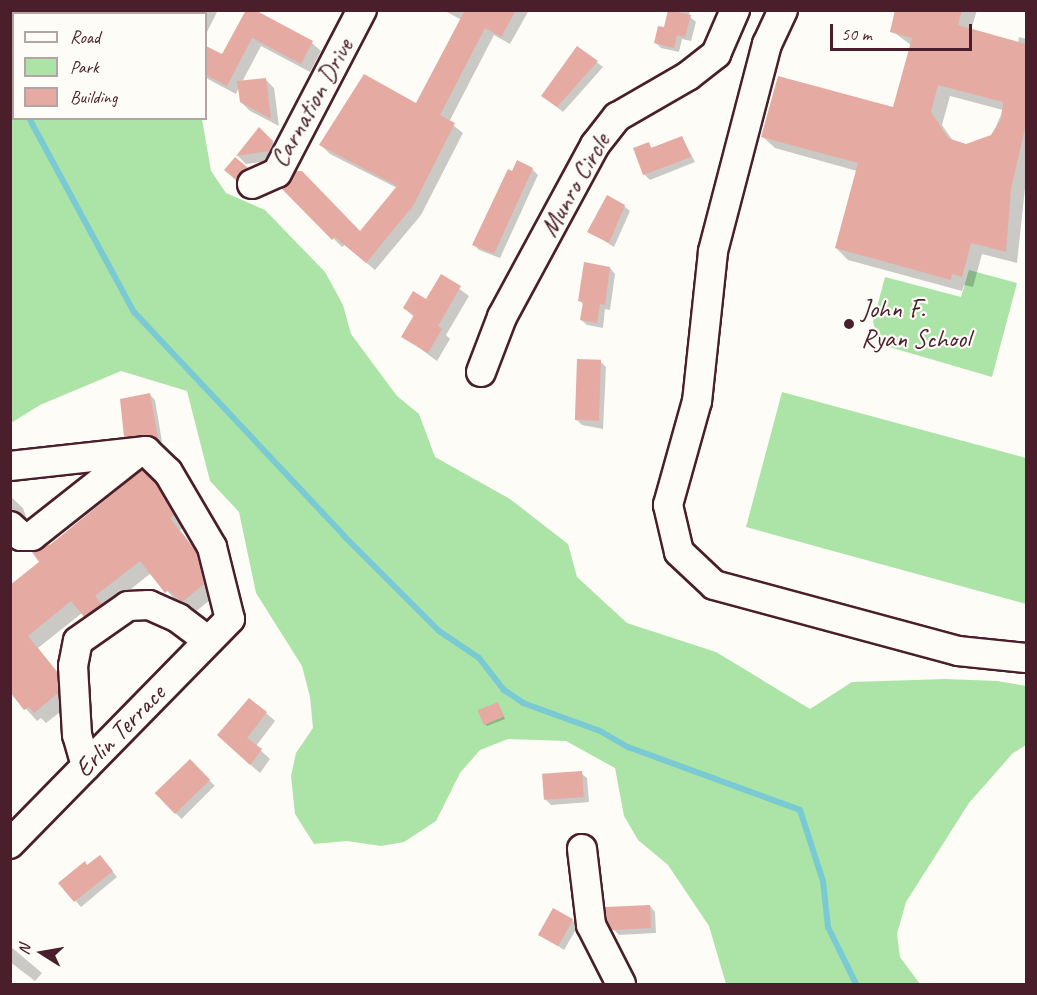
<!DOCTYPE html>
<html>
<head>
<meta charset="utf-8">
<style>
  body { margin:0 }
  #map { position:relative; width:1037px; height:995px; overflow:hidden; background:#fdfcf7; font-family:Caveat,sans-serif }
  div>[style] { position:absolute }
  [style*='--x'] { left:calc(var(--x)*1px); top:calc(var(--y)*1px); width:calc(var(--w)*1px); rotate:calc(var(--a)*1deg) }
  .green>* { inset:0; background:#ace4a8 }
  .shadow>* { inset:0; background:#0003; transform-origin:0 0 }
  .stream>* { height:6px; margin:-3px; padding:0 3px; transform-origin:3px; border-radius:3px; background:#7acad4 }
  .building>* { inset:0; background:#e5aba2; transform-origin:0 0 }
  .roads { filter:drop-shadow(2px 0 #4a1f2b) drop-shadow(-2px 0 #4a1f2b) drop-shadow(0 2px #4a1f2b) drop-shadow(0 -2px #4a1f2b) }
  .minor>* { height:28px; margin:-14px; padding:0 14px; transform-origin:14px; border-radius:14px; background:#fdfcf7 }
  .dots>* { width:16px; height:16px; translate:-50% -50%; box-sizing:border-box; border:3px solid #fdfcf7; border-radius:50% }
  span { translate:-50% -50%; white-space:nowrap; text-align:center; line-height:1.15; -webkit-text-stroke:4.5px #fdfcf7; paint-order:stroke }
  .street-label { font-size:26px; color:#4a1f2b }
  .poi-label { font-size:26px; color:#4a1f2b }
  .left { translate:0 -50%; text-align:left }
  .frame { position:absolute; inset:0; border:12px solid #4a1f2b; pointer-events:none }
  .legend { position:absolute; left:12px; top:12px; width:195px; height:108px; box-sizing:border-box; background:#fdfcf7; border:2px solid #b5a4a5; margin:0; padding:8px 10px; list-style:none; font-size:18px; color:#4a1f2b }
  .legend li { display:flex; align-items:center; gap:12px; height:30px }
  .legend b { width:30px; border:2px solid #b5a4a5 }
  .north { position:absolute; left:12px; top:923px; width:60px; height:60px; -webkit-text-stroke:4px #fdfcf7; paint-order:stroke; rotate:281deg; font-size:16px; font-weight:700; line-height:24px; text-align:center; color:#4a1f2b }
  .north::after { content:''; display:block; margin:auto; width:21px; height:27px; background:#4a1f2b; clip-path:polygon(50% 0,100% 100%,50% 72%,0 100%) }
  .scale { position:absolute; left:830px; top:24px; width:142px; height:27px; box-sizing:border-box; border:3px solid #4a1f2b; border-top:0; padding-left:8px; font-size:18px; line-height:21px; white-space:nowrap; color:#4a1f2b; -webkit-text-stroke:4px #fdfcf7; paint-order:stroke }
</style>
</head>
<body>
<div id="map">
  <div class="green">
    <i style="clip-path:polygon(11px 11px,83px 13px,14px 14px,14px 118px,202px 119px,211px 171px,226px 193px,265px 210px,325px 272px,343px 305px,351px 334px,397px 396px,419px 414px,435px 457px,510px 499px,568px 544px,577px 577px,627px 623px,716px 652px,810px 709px,852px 682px,945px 679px,997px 681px,1026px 686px,1026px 745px,1013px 753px,969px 803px,906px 902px,897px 934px,900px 957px,920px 984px,726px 984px,709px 926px,668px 865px,638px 840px,624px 816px,615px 768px,566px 741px,508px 739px,480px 750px,460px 773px,436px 821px,404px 842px,381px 846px,347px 841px,314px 844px,295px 814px,291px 776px,296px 753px,313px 728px,310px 697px,302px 666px,256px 593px,239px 512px,210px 481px,187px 391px,121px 371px,40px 405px,11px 423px)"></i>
    <i style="clip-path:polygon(969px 270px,1017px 283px,992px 377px,879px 344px,873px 322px,885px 277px,961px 297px)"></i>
    <i style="clip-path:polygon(782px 392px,1026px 458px,1026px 604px,746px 527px)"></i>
  </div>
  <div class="shadow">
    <i style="clip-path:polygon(175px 10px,218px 10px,206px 34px,206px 14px,174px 14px)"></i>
    <i style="clip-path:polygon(252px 10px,312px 43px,321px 51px,310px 72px,261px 46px,242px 82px,265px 79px,274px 88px,279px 126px,250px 111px,241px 102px,239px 87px,236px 94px,206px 78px,206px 47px,223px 56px)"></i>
    <i style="clip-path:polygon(443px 10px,529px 10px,510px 44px,494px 35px,449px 122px,463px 133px,421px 215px,375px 270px,345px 245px,342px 247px,284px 189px,360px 233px,397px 188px,330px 154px,321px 145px,416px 105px,462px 20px)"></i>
    <i style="clip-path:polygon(669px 10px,690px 10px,689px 16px,696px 22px,691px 41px,682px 39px,679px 52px,661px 48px,656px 43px,665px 29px)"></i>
    <i style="clip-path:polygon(evenodd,897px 10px,977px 10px,971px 30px,1018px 43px,1019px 37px,1026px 39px,1026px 179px,1017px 263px,982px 254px,973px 287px,964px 285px,962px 291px,848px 260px,836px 248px,857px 171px,775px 148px,763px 137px,894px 108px,911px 45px,892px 31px,897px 10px,950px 96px,1003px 110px,992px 136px,966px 146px,953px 141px,942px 125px,950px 96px)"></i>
    <i style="clip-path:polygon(578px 48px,603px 67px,563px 112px,543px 96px)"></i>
    <i style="clip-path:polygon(260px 129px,281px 151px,278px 160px,246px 164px,238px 156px)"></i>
    <i style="clip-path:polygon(682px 137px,695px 162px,650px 180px,644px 174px,648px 144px,653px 149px)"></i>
    <i style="clip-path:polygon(532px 169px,538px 175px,500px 258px,479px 250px,474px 245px,512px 173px)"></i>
    <i style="clip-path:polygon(624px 206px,630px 211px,614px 247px,589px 231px)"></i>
    <i style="clip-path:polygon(610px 268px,615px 274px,610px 310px,605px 309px,603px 328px,587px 325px,581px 320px,584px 305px,580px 301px)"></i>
    <i style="clip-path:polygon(442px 276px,469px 296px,446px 335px,450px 339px,437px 361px,403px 336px,414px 317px,404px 308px,427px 301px)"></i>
    <i style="clip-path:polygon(600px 361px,606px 367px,603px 429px,582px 425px,576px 419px)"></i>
    <i style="clip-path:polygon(150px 395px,155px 400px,162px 442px,132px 442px,126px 436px)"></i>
    <i style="clip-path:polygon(142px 472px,166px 496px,185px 527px,180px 530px,208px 567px,215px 596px,195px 612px,181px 601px,178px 603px,151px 573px,106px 609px,97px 627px,82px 613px,38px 648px,68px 685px,69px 705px,46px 723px,41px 718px,37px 721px,10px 691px,42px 562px,52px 545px)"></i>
    <i style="clip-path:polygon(10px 496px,23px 508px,28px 523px,10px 528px)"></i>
    <i style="clip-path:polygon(498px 704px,505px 719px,487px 726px,485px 724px)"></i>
    <i style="clip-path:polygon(266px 713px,275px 721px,256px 746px,270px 759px,260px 773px,227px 744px)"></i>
    <i style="left:190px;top:761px;width:35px;height:47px;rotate:45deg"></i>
    <i style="clip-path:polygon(581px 773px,587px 778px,589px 802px,551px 805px,545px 799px)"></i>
    <i style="clip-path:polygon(105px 862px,117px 877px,81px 907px,60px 883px,88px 866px)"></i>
    <i style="clip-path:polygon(650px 906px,655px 912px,656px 933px,619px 935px,613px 929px)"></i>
    <i style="clip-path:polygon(572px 920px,578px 926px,564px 950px,540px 934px)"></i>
    <i style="clip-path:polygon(10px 946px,42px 973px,35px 981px,10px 962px)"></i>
  </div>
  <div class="stream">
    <i style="--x:10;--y:85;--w:6;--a:51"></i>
    <i style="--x:29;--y:118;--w:221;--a:61.6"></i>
    <i style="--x:134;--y:312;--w:307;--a:46.8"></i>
    <i style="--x:344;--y:536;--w:134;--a:45"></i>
    <i style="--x:439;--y:631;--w:48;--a:34"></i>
    <i style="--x:479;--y:658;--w:41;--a:52"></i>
    <i style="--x:504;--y:690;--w:23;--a:34"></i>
    <i style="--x:523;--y:703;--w:82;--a:20"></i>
    <i style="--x:600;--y:731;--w:32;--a:30"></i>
    <i style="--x:628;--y:747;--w:183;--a:20.1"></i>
    <i style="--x:800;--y:810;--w:75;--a:72.1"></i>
    <i style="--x:823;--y:881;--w:46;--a:83.8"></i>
    <i style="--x:828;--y:927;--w:64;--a:63.8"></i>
  </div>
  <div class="building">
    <i style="clip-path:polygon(246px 10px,255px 10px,313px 41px,301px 64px,252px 38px,227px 86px,206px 75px,206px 46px,222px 54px)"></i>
    <i style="clip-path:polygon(465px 10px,516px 10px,501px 37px,485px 28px,440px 115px,455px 123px,413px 206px,366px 263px,335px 237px,332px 240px,282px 189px,297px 171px,302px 171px,360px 231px,397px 186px,319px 145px,364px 74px,416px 103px)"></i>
    <i style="clip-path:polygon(668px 10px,691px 15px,685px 37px,677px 35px,674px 48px,654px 43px,658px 26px,664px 27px)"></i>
    <i style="clip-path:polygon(evenodd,895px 10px,962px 10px,958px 25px,1026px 44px,1026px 124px,1011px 189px,1006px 252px,971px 243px,962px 277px,952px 274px,951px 280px,835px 248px,858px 163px,761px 137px,778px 76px,893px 107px,912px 38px,890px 32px,895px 10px,938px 85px,1003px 102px,1001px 119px,991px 135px,966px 144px,948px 138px,931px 112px,938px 85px)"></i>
    <i style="clip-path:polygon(577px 46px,598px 61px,557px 107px,541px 96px)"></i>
    <i style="clip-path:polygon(266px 78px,271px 119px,240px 102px,237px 81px)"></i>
    <i style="clip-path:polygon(259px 127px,273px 141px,270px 151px,236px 156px)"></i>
    <i style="clip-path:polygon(682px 136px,691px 157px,643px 175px,633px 148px,649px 142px,651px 148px)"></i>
    <i style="left:235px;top:157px;width:17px;height:17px;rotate:40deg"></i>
    <i style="clip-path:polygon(517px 160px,533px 168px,494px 254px,472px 245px,508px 169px,512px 171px)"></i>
    <i style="clip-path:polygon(607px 195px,625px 205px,609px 243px,587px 232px)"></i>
    <i style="clip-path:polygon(584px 262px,610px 267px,605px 305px,600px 304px,597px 323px,580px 320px,583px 302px,578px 301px)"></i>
    <i style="clip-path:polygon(441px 274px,461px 286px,438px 326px,442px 329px,428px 353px,401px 337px,414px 315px,403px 308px,413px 291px,426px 299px)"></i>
    <i style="left:577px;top:359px;width:24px;height:61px;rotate:2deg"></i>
    <i style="clip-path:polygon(150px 393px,158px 438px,124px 437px,120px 399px)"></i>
    <i style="clip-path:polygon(142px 470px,155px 482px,174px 515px,170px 518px,197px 553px,204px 584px,182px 602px,168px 590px,165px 593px,140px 561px,95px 596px,102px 604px,84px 617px,71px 601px,28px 636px,57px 672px,58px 693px,34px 713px,29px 707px,24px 710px,10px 692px,10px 585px,39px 562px,32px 552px,51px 544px)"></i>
    <i style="clip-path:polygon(249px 698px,267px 712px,247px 738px,262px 749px,250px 765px,217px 735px)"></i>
    <i style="left:498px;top:702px;width:16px;height:22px;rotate:68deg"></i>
    <i style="left:190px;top:759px;width:29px;height:49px;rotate:46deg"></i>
    <i style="left:582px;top:771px;width:26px;height:40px;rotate:86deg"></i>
    <i style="clip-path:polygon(100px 855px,113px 871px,74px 902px,58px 883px,85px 861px,87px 865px)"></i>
    <i style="clip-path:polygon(650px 905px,651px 928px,612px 930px,607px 920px,605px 907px)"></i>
    <i style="left:553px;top:908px;width:23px;height:31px;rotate:29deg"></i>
  </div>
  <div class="roads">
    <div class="minor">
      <i style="--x:783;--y:10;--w:38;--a:115"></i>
      <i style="--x:767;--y:44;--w:215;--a:104.6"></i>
      <i style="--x:713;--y:252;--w:150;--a:96.1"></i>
      <i style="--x:697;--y:401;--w:108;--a:105.6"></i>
      <i style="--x:668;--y:505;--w:48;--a:76.8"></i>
      <i style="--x:679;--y:552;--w:48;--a:43.3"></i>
      <i style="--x:714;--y:585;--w:253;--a:15.1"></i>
      <i style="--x:958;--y:651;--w:68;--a:5.9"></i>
      <i style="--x:252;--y:184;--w:27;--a:-24"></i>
      <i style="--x:277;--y:173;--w:184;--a:-62.5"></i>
      <i style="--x:481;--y:372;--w:59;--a:-69.1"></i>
      <i style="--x:502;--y:317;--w:196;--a:-61.6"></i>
      <i style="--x:595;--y:145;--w:36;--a:-52"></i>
      <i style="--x:617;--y:117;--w:82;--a:-30"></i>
      <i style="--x:688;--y:76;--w:36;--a:-38"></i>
      <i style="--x:716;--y:54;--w:48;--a:-66.6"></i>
      <i style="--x:10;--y:466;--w:137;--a:-6.3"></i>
      <i style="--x:146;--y:451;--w:30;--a:44"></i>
      <i style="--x:168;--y:472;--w:87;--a:59.6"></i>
      <i style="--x:212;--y:547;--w:74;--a:76"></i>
      <i style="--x:230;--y:619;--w:315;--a:134.4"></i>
      <i style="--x:10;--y:526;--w:15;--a:42"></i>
      <i style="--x:21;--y:536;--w:11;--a:0"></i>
      <i style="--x:32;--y:536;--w:134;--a:-38.3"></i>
      <i style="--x:86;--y:766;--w:32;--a:-106"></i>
      <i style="--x:77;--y:735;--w:69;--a:-93.3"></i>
      <i style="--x:73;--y:666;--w:25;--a:-79"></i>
      <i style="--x:78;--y:641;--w:61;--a:-35"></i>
      <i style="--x:128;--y:606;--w:21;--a:-3"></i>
      <i style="--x:149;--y:605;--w:32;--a:24"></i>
      <i style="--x:178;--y:618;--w:36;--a:37"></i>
      <i style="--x:582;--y:849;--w:77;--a:83.2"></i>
      <i style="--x:591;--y:925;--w:66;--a:63"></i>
    </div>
  </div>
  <div class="dots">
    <i style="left:849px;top:324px;background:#4a1f2b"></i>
  </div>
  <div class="street-label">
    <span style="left:312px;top:103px;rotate:-61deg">Carnation Drive</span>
    <span style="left:575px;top:185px;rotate:-60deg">Munro Circle</span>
    <span style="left:120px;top:731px;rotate:-46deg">Erlin Terrace</span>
  </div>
  <div class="poi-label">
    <span class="left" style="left:861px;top:324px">John F.<br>Ryan School</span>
  </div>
  <div class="frame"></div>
  <ul class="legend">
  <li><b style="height:8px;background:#fdfcf7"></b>Road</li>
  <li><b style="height:16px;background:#ace4a8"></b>Park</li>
  <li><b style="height:16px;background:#e5aba2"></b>Building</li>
  </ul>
  <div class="north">N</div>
  <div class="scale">50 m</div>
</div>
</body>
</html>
